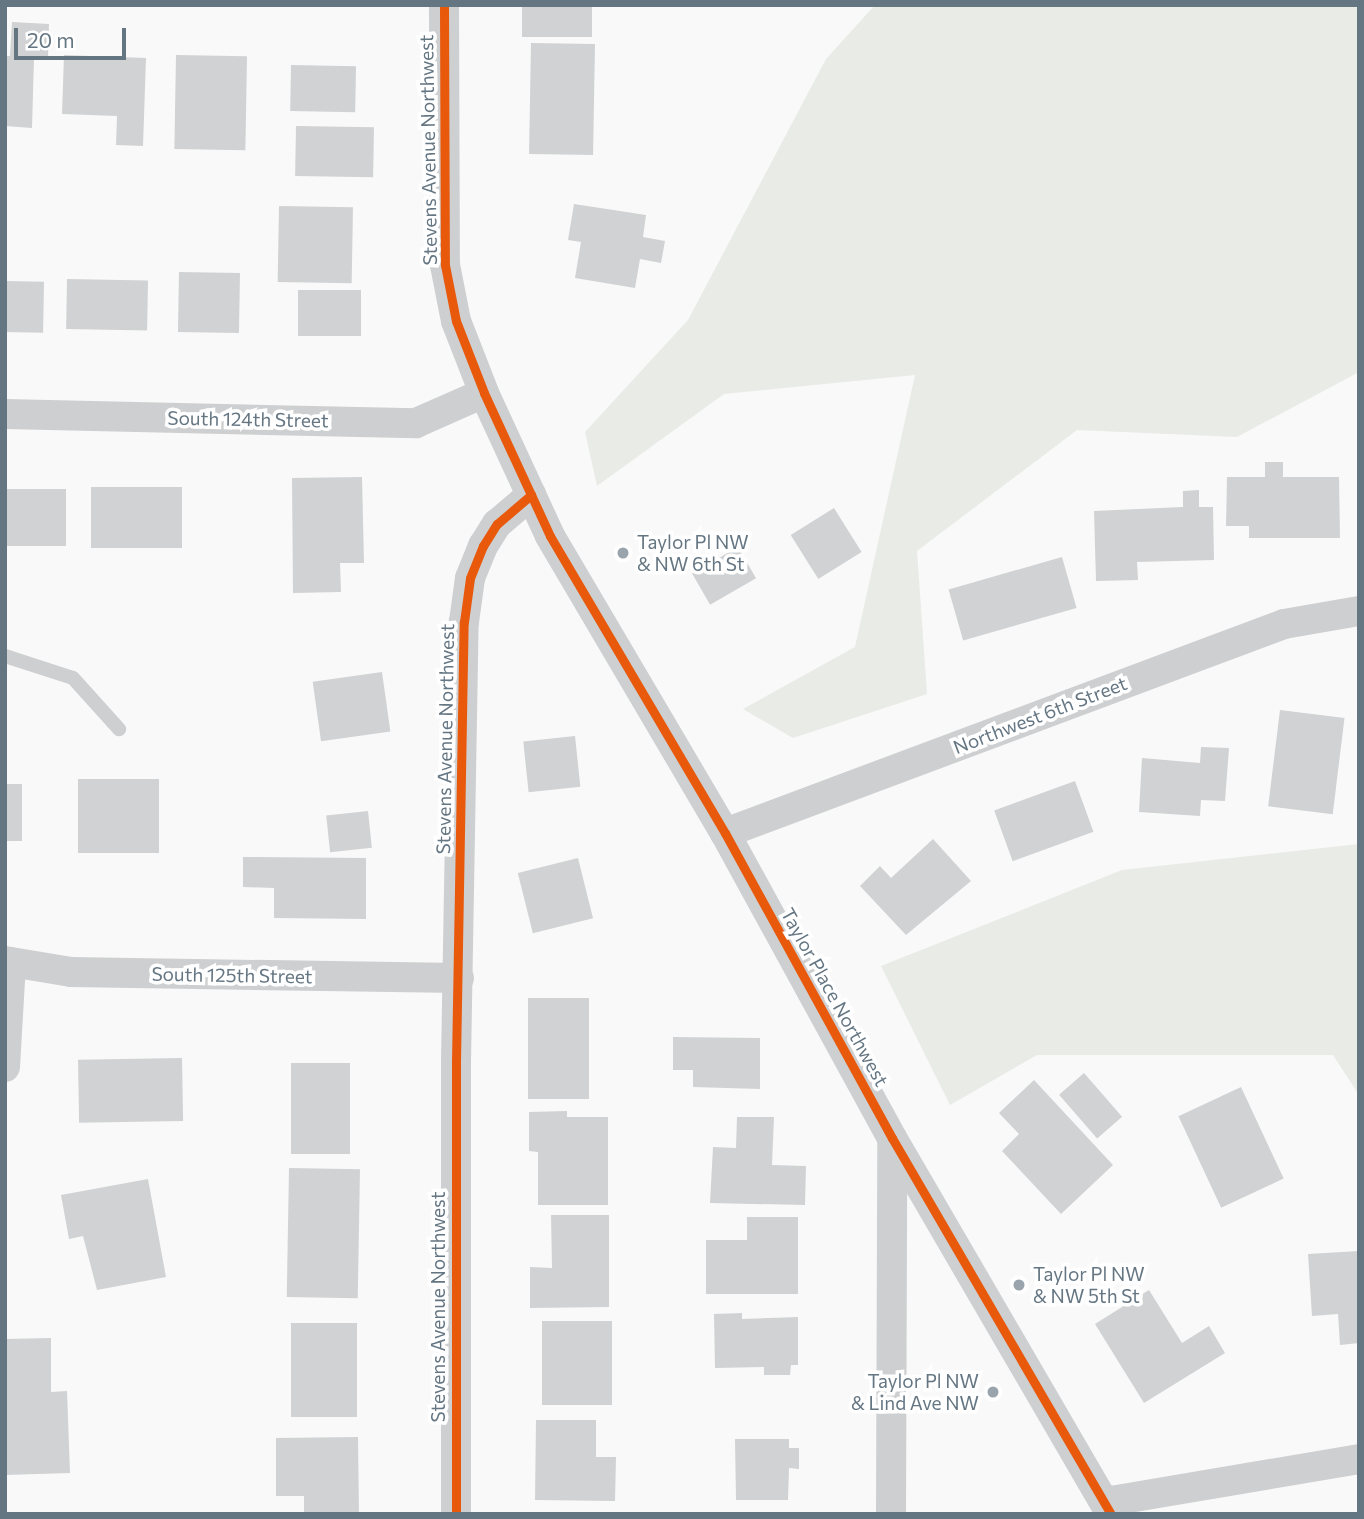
<!DOCTYPE html>
<html>
<head>
<meta charset="utf-8">
<style>
  body { margin:0 }
  #map { position:relative; width:1364px; height:1519px; overflow:hidden; background:#f9f9f9; font-family:Commissioner,sans-serif }
  div>[style] { position:absolute }
  [style*='--x'] { left:calc(var(--x)*1px); top:calc(var(--y)*1px); width:calc(var(--w)*1px); rotate:calc(var(--a)*1deg) }
  .green>* { inset:0; background:#e8ebe6 }
  .building>* { inset:0; background:#d0d2d3; transform-origin:0 0 }
  .service>* { height:14px; margin:-7px; padding:0 7px; transform-origin:7px; border-radius:7px; background:#cecfd0 }
  .minor>* { height:30px; margin:-15px; padding:0 15px; transform-origin:15px; border-radius:15px; background:#cecfd0 }
  .cycleway>* { height:9px; margin:-4.5px; padding:0 4.5px; transform-origin:4.5px; border-radius:4.5px; background:#e8590c }
  .dots>* { width:19px; height:19px; translate:-50% -50%; box-sizing:border-box; border:4px solid #fff; border-radius:50% }
  span { translate:-50% -50%; white-space:nowrap; text-align:center; line-height:1.15; -webkit-text-stroke:7px #fff; paint-order:stroke }
  .street-label { font-size:19px; color:#657683 }
  .poi-label { font-size:19px; color:#657683 }
  .left { translate:0 -50%; text-align:left }
  .right { translate:-100% -50%; text-align:right }
  .frame { position:absolute; inset:0; border:7px solid #657683; pointer-events:none }
  .scale { position:absolute; left:14px; top:28px; width:112px; height:32px; box-sizing:border-box; border:4px solid #657683; border-top:0; padding-left:9px; font-size:21px; line-height:24px; white-space:nowrap; color:#657683; -webkit-text-stroke:5px #fff; paint-order:stroke }
</style>
</head>
<body>
<div id="map">
  <div class="green">
    <i style="clip-path:polygon(875px 5px,1359px 5px,1359px 372px,1237px 437px,1077px 430px,917px 551px,927px 694px,793px 738px,743px 709px,855px 647px,915px 375px,724px 394px,597px 486px,585px 432px,688px 320px,826px 59px)"></i>
    <i style="clip-path:polygon(1359px 844px,1359px 1095px,1333px 1055px,1037px 1055px,950px 1105px,881px 966px,1122px 870px)"></i>
  </div>
  <div class="building">
    <i style="left:522px;top:5px;width:70px;height:32px"></i>
    <i style="clip-path:polygon(12px 22px,49px 24px,48px 59px,34px 58px,32px 128px,5px 126px,5px 56px,10px 56px)"></i>
    <i style="left:531px;top:43px;width:64px;height:111px;rotate:1deg"></i>
    <i style="clip-path:polygon(64px 55px,146px 58px,143px 146px,116px 145px,117px 116px,62px 114px)"></i>
    <i style="left:176px;top:55px;width:71px;height:94px;rotate:1deg"></i>
    <i style="left:291px;top:65px;width:65px;height:46px;rotate:1deg"></i>
    <i style="left:296px;top:126px;width:78px;height:50px;rotate:1deg"></i>
    <i style="clip-path:polygon(574px 204px,646px 215px,643px 237px,665px 241px,661px 263px,640px 259px,635px 288px,575px 278px,581px 242px,568px 240px)"></i>
    <i style="left:279px;top:206px;width:74px;height:76px;rotate:1deg"></i>
    <i style="left:179px;top:272px;width:61px;height:60px;rotate:1deg"></i>
    <i style="left:67px;top:279px;width:81px;height:50px;rotate:1deg"></i>
    <i style="left:5px;top:281px;width:39px;height:51px;rotate:1deg"></i>
    <i style="left:298px;top:290px;width:63px;height:46px"></i>
    <i style="clip-path:polygon(1265px 462px,1283px 462px,1283px 477px,1339px 477px,1340px 538px,1249px 538px,1249px 526px,1226px 526px,1227px 477px,1265px 477px)"></i>
    <i style="clip-path:polygon(362px 477px,364px 563px,340px 563px,341px 592px,293px 593px,292px 478px)"></i>
    <i style="left:91px;top:487px;width:91px;height:61px"></i>
    <i style="left:66px;top:489px;width:57px;height:61px;rotate:90deg"></i>
    <i style="clip-path:polygon(1199px 490px,1199px 507px,1213px 507px,1214px 560px,1137px 562px,1138px 580px,1096px 581px,1094px 511px,1183px 507px,1183px 491px)"></i>
    <i style="left:834px;top:508px;width:52px;height:51px;rotate:58deg"></i>
    <i style="left:738px;top:547px;width:36px;height:53px;rotate:60deg"></i>
    <i style="left:1062px;top:557px;width:53px;height:118px;rotate:74deg"></i>
    <i style="left:382px;top:672px;width:60px;height:70px;rotate:82deg"></i>
    <i style="left:1280px;top:710px;width:65px;height:97px;rotate:7deg"></i>
    <i style="left:575px;top:736px;width:51px;height:52px;rotate:84deg"></i>
    <i style="clip-path:polygon(1201px 747px,1229px 748px,1225px 801px,1201px 800px,1200px 816px,1139px 812px,1142px 758px,1200px 763px)"></i>
    <i style="left:78px;top:779px;width:81px;height:74px"></i>
    <i style="left:1075px;top:781px;width:54px;height:86px;rotate:70deg"></i>
    <i style="left:5px;top:784px;width:17px;height:57px"></i>
    <i style="left:368px;top:811px;width:37px;height:42px;rotate:84deg"></i>
    <i style="clip-path:polygon(933px 839px,971px 881px,906px 935px,860px 886px,880px 866px,891px 878px)"></i>
    <i style="clip-path:polygon(243px 857px,366px 858px,366px 919px,274px 918px,274px 888px,243px 887px)"></i>
    <i style="left:578px;top:858px;width:62px;height:62px;rotate:76deg"></i>
    <i style="left:528px;top:998px;width:61px;height:101px"></i>
    <i style="clip-path:polygon(673px 1037px,760px 1038px,760px 1089px,693px 1087px,693px 1070px,673px 1070px)"></i>
    <i style="left:182px;top:1058px;width:63px;height:104px;rotate:89deg"></i>
    <i style="left:291px;top:1063px;width:59px;height:91px"></i>
    <i style="left:1084px;top:1073px;width:58px;height:33px;rotate:49deg"></i>
    <i style="clip-path:polygon(1034px 1080px,1113px 1165px,1061px 1214px,1002px 1151px,1019px 1134px,999px 1113px)"></i>
    <i style="left:1241px;top:1087px;width:101px;height:69px;rotate:65deg"></i>
    <i style="clip-path:polygon(567px 1111px,567px 1117px,608px 1117px,608px 1205px,538px 1205px,538px 1152px,529px 1151px,529px 1112px)"></i>
    <i style="clip-path:polygon(737px 1117px,774px 1117px,772px 1165px,806px 1166px,805px 1205px,710px 1203px,713px 1147px,736px 1148px)"></i>
    <i style="left:289px;top:1168px;width:71px;height:129px;rotate:1deg"></i>
    <i style="clip-path:polygon(148px 1179px,166px 1277px,97px 1290px,83px 1236px,69px 1239px,61px 1195px)"></i>
    <i style="clip-path:polygon(551px 1215px,609px 1215px,609px 1307px,530px 1308px,530px 1267px,552px 1268px)"></i>
    <i style="clip-path:polygon(747px 1217px,798px 1217px,798px 1294px,706px 1294px,706px 1240px,747px 1240px)"></i>
    <i style="clip-path:polygon(1359px 1251px,1359px 1343px,1340px 1345px,1338px 1314px,1312px 1316px,1308px 1254px)"></i>
    <i style="clip-path:polygon(1149px 1290px,1182px 1343px,1209px 1326px,1225px 1353px,1144px 1403px,1095px 1324px)"></i>
    <i style="clip-path:polygon(742px 1313px,742px 1319px,798px 1317px,798px 1365px,791px 1365px,790px 1375px,764px 1375px,764px 1367px,715px 1368px,714px 1314px)"></i>
    <i style="left:542px;top:1321px;width:70px;height:84px"></i>
    <i style="left:291px;top:1323px;width:66px;height:94px"></i>
    <i style="clip-path:polygon(51px 1338px,51px 1392px,67px 1391px,70px 1473px,6px 1475px,5px 1339px)"></i>
    <i style="clip-path:polygon(536px 1420px,596px 1420px,596px 1457px,616px 1457px,615px 1501px,535px 1500px)"></i>
    <i style="clip-path:polygon(358px 1437px,359px 1514px,304px 1514px,304px 1496px,276px 1496px,276px 1438px)"></i>
    <i style="clip-path:polygon(735px 1439px,789px 1439px,789px 1448px,799px 1448px,799px 1469px,789px 1468px,788px 1500px,736px 1500px)"></i>
  </div>
  <div class="service">
    <i style="--x:5;--y:656;--w:71;--a:17.9"></i>
    <i style="--x:73;--y:678;--w:69;--a:48"></i>
  </div>
  <div class="minor">
    <i style="--x:444;--y:5;--w:260;--a:89.8"></i>
    <i style="--x:445;--y:265;--w:57;--a:78.9"></i>
    <i style="--x:456;--y:321;--w:77;--a:68.7"></i>
    <i style="--x:484;--y:393;--w:157;--a:65.2"></i>
    <i style="--x:550;--y:536;--w:345;--a:59.5"></i>
    <i style="--x:725;--y:833;--w:348;--a:61.3"></i>
    <i style="--x:892;--y:1138;--w:435;--a:59.8"></i>
    <i style="--x:5;--y:414;--w:411;--a:1.3"></i>
    <i style="--x:416;--y:423;--w:74;--a:-23.8"></i>
    <i style="--x:725;--y:833;--w:597;--a:-20.5"></i>
    <i style="--x:1284;--y:624;--w:76;--a:-9.8"></i>
    <i style="--x:5;--y:961;--w:67;--a:9.5"></i>
    <i style="--x:71;--y:972;--w:388;--a:0.9"></i>
    <i style="--x:5;--y:1067;--w:105;--a:-86.7"></i>
    <i style="--x:1105;--y:1502;--w:258;--a:-9.6"></i>
    <i style="--x:456;--y:1514;--w:453;--a:-90"></i>
    <i style="--x:456;--y:1061;--w:439;--a:-89"></i>
    <i style="--x:464;--y:622;--w:44;--a:-82.2"></i>
    <i style="--x:470;--y:578;--w:35;--a:-68"></i>
    <i style="--x:483;--y:546;--w:26;--a:-58"></i>
    <i style="--x:497;--y:524;--w:45;--a:-40.5"></i>
    <i style="--x:891;--y:1514;--w:374;--a:-89.8"></i>
  </div>
  <div class="cycleway">
    <i style="--x:444;--y:5;--w:260;--a:89.8"></i>
    <i style="--x:445;--y:265;--w:57;--a:78.9"></i>
    <i style="--x:456;--y:321;--w:77;--a:68.7"></i>
    <i style="--x:484;--y:393;--w:157;--a:65.2"></i>
    <i style="--x:550;--y:536;--w:345;--a:59.5"></i>
    <i style="--x:725;--y:833;--w:348;--a:61.3"></i>
    <i style="--x:892;--y:1138;--w:435;--a:59.8"></i>
    <i style="--x:456;--y:1514;--w:453;--a:-90"></i>
    <i style="--x:456;--y:1061;--w:439;--a:-89"></i>
    <i style="--x:464;--y:622;--w:44;--a:-82.2"></i>
    <i style="--x:470;--y:578;--w:35;--a:-68"></i>
    <i style="--x:483;--y:546;--w:26;--a:-58"></i>
    <i style="--x:497;--y:524;--w:45;--a:-40.5"></i>
  </div>
  <div class="dots">
    <i style="left:623px;top:553px;background:#99a4ac"></i>
    <i style="left:1019px;top:1285px;background:#99a4ac"></i>
    <i style="left:993px;top:1392px;background:#99a4ac"></i>
  </div>
  <div class="street-label">
    <span style="left:428px;top:150px;rotate:-91deg">Stevens Avenue Northwest</span>
    <span style="left:248px;top:419px;rotate:1deg">South 124th Street</span>
    <span style="left:1040px;top:715px;rotate:-21deg">Northwest 6th Street</span>
    <span style="left:445px;top:739px;rotate:-89deg">Stevens Avenue Northwest</span>
    <span style="left:232px;top:975px;rotate:1deg">South 125th Street</span>
    <span style="left:835px;top:997px;rotate:61deg">Taylor Place Northwest</span>
    <span style="left:438px;top:1307px;rotate:-90deg">Stevens Avenue Northwest</span>
  </div>
  <div class="poi-label">
    <span class="left" style="left:637px;top:553px">Taylor Pl NW<br>&amp; NW 6th St</span>
    <span class="left" style="left:1033px;top:1285px">Taylor Pl NW<br>&amp; NW 5th St</span>
    <span class="right" style="left:979px;top:1392px">Taylor Pl NW<br>&amp; Lind Ave NW</span>
  </div>
  <div class="frame"></div>
  <div class="scale">20 m</div>
</div>
</body>
</html>
